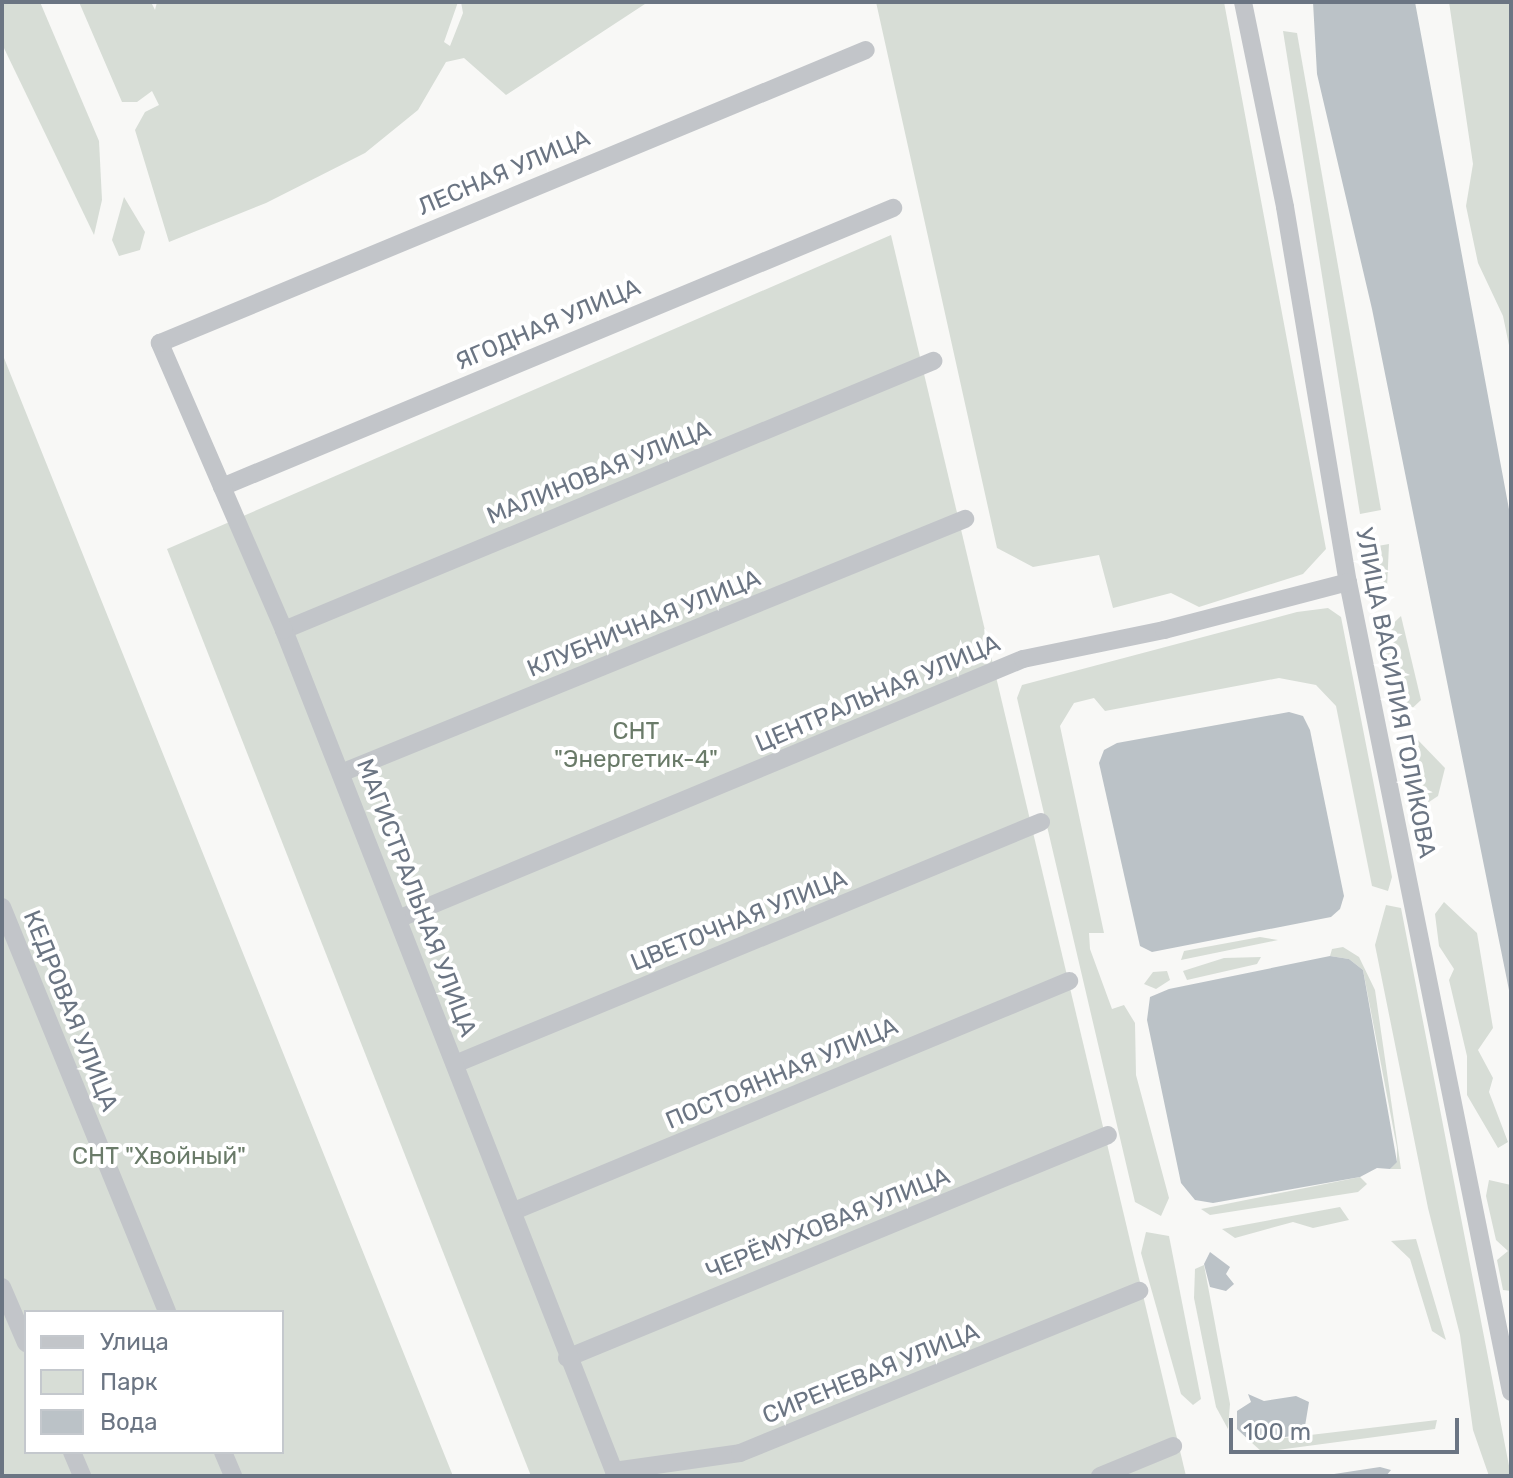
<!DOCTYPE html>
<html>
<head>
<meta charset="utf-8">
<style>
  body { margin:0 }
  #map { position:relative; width:1513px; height:1478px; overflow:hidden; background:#f8f8f6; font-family:Rubik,sans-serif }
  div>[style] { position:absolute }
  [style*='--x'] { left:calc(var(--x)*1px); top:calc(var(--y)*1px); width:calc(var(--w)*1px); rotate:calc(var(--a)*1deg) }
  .green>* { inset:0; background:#d7ddd6 }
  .water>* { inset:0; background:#bbc2c7 }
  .minor>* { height:18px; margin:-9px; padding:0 9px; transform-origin:9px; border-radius:9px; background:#c2c5c9 }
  span { translate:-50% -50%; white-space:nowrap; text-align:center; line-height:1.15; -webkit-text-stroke:8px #fff; paint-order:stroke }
  .street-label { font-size:24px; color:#6b7583 }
  .park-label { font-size:24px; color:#6a7b69 }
  .frame { position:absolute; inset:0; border:4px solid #6b7583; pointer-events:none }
  .legend { position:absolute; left:24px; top:1310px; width:260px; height:144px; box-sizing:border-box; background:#fff; border:2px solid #c4c8cd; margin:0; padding:10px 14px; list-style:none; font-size:24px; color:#6b7583 }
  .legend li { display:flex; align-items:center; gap:16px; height:40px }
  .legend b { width:40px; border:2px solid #c4c8cd }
  .scale { position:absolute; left:1229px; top:1418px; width:230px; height:36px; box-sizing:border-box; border:4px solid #6b7583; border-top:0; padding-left:10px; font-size:24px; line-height:28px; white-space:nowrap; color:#6b7583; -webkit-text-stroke:6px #fff; paint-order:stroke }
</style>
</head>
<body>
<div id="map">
  <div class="green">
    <i style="clip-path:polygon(2px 2px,40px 2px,99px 141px,102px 200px,94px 235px,2px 44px)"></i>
    <i style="clip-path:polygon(79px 2px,151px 2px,155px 10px,157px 2px,458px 2px,444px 42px,450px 46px,463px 13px,461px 2px,648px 2px,506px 95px,464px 58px,446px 62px,418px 110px,365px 153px,266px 203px,169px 242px,135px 130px,145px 112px,159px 105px,152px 91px,137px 102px,122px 102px)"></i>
    <i style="clip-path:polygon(876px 2px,1224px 2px,1326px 549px,1303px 574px,1199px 607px,1171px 593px,1113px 608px,1099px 555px,1033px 567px,997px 548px)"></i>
    <i style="clip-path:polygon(1449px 2px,1511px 2px,1511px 355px,1503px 316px,1478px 263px,1466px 206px,1473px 164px)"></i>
    <i style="clip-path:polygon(1283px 31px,1297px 33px,1381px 510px,1360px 514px)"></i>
    <i style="clip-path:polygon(124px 197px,145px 232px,140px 250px,119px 256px,112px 240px)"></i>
    <i style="clip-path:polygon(891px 235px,1186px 1476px,531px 1476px,167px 549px)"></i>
    <i style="clip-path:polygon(evenodd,2px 353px,453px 1476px,2px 1476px,2px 353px,26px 1312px,282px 1312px,282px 1452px,26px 1452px,26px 1312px)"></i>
    <i style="clip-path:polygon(1389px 544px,1387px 588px,1375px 591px,1366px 548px)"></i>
    <i style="clip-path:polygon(1328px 608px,1341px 617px,1392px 877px,1388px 891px,1372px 886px,1336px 706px,1316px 685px,1279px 678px,1105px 711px,1094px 698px,1074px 703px,1060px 726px,1104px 933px,1089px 933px,1090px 949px,1112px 1009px,1124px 1005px,1135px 1023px,1136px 1075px,1169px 1198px,1161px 1216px,1135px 1202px,1017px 698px,1022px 685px,1297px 612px)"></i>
    <i style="clip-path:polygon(1401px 616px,1421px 700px,1403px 717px,1385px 684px,1381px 635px)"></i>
    <i style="clip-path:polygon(1415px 737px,1445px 768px,1438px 796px,1429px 802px,1417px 795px,1407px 744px)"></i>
    <i style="clip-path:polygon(1444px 902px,1477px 933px,1493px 1028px,1478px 1050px,1493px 1078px,1489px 1092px,1508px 1142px,1498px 1148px,1467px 1095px,1467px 1056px,1449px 980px,1454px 969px,1439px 946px,1435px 914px)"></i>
    <i style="clip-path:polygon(1386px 905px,1401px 908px,1511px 1476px,1489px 1476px,1473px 1430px,1460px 1335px,1428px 1208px,1375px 945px)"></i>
    <i style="clip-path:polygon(1260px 937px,1278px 940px,1181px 960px,1184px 951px)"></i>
    <i style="clip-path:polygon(1343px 947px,1359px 957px,1375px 990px,1401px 1169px,1390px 1169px,1397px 1161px,1397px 1148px,1363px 970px,1349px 959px,1330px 956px,1332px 949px)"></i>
    <i style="clip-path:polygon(1261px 957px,1257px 964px,1187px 980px,1183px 971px,1224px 958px)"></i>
    <i style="clip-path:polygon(1167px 971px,1170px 980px,1156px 989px,1144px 984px,1153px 972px)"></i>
    <i style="clip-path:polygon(1360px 1177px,1367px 1184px,1358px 1192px,1210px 1215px,1201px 1209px)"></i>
    <i style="clip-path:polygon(1489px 1180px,1511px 1185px,1511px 1291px,1503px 1290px,1497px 1260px,1508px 1251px,1496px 1240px,1486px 1196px)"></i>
    <i style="clip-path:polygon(1340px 1207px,1349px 1220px,1313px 1228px,1293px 1222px,1235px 1238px,1222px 1229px)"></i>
    <i style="clip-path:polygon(1146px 1232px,1169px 1236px,1201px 1399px,1193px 1405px,1181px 1394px,1141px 1253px)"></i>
    <i style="clip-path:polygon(1416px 1239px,1446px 1340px,1432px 1331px,1410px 1259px,1391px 1241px)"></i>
    <i style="clip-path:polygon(1204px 1265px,1230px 1404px,1228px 1429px,1216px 1407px,1194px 1298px,1195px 1269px)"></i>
    <i style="clip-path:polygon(1437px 1420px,1435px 1429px,1262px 1452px,1251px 1442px)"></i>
  </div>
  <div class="water">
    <i style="clip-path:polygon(1313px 2px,1415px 2px,1511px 520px,1511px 1000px,1372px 309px,1317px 74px)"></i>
    <i style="clip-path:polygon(1289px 712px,1303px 716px,1310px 730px,1344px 896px,1340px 909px,1331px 917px,1152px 952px,1140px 946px,1099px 763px,1104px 750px,1117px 743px)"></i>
    <i style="clip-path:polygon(1330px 956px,1349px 959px,1363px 970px,1397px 1162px,1390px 1169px,1377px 1168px,1360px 1177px,1213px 1203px,1195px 1200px,1181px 1183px,1147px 1020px,1150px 997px,1169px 989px)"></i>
    <i style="clip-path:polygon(1210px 1252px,1230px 1267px,1226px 1274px,1234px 1284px,1226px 1291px,1210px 1287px,1204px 1264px)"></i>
    <i style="clip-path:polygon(1248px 1394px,1264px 1401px,1296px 1396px,1309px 1402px,1305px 1426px,1292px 1436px,1251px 1442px,1237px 1429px,1237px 1411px,1251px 1402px)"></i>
    <i style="clip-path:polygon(1380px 1467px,1391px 1470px,1386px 1476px,1321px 1476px)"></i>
  </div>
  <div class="minor">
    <i style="--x:1243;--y:2;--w:209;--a:78.4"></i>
    <i style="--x:1285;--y:207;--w:380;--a:80.5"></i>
    <i style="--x:1348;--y:582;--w:826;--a:78.62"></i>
    <i style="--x:222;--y:487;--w:727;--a:-22.58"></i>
    <i style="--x:284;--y:630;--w:703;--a:-22.51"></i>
    <i style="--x:341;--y:773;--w:674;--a:-22.15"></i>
    <i style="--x:2;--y:907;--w:437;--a:67.8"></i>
    <i style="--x:398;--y:919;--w:677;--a:-22.59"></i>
    <i style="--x:1023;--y:659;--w:144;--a:-11.6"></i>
    <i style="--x:1164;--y:630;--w:190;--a:-14.6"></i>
    <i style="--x:455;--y:1064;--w:634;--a:-22.44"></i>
    <i style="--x:514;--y:1211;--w:601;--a:-22.51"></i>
    <i style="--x:2;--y:1287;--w:61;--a:66.8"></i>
    <i style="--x:567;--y:1358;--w:585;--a:-22.4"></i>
    <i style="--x:72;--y:1452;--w:26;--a:67"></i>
    <i style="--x:223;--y:1452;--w:26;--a:67"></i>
    <i style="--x:614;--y:1471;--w:127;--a:-8.1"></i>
    <i style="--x:740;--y:1453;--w:431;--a:-22.1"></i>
    <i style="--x:616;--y:1476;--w:909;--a:-111.43"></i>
    <i style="--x:284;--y:630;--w:313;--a:-113.4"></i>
    <i style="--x:160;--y:343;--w:764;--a:-22.54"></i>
    <i style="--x:1100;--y:1476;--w:79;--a:-22.3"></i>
  </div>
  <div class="street-label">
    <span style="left:504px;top:173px;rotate:-23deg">ЛЕСНАЯ УЛИЦА</span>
    <span style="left:548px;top:325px;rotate:-23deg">ЯГОДНАЯ УЛИЦА</span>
    <span style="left:599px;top:473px;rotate:-22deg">МАЛИНОВАЯ УЛИЦА</span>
    <span style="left:644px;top:624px;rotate:-22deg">КЛУБНИЧНАЯ УЛИЦА</span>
    <span style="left:1395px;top:693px;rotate:79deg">УЛИЦА ВАСИЛИЯ ГОЛИКОВА</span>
    <span style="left:878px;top:694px;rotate:-23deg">ЦЕНТРАЛЬНАЯ УЛИЦА</span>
    <span style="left:416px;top:898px;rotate:69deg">МАГИСТРАЛЬНАЯ УЛИЦА</span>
    <span style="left:739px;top:921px;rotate:-22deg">ЦВЕТОЧНАЯ УЛИЦА</span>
    <span style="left:70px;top:1011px;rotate:68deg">КЕДРОВАЯ УЛИЦА</span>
    <span style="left:782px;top:1074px;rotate:-23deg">ПОСТОЯННАЯ УЛИЦА</span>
    <span style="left:828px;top:1224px;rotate:-22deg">ЧЕРЁМУХОВАЯ УЛИЦА</span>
    <span style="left:871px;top:1374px;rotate:-22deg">СИРЕНЕВАЯ УЛИЦА</span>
  </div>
  <div class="park-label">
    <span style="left:636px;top:746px">СНТ<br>"Энергетик-4"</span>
    <span style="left:159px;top:1157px">СНТ "Хвойный"</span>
  </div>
  <div class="frame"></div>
  <ul class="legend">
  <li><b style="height:10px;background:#c2c5c9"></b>Улица</li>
  <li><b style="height:22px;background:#d7ddd6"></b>Парк</li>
  <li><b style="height:22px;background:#bbc2c7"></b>Вода</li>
  </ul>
  <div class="scale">100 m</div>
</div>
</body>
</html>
